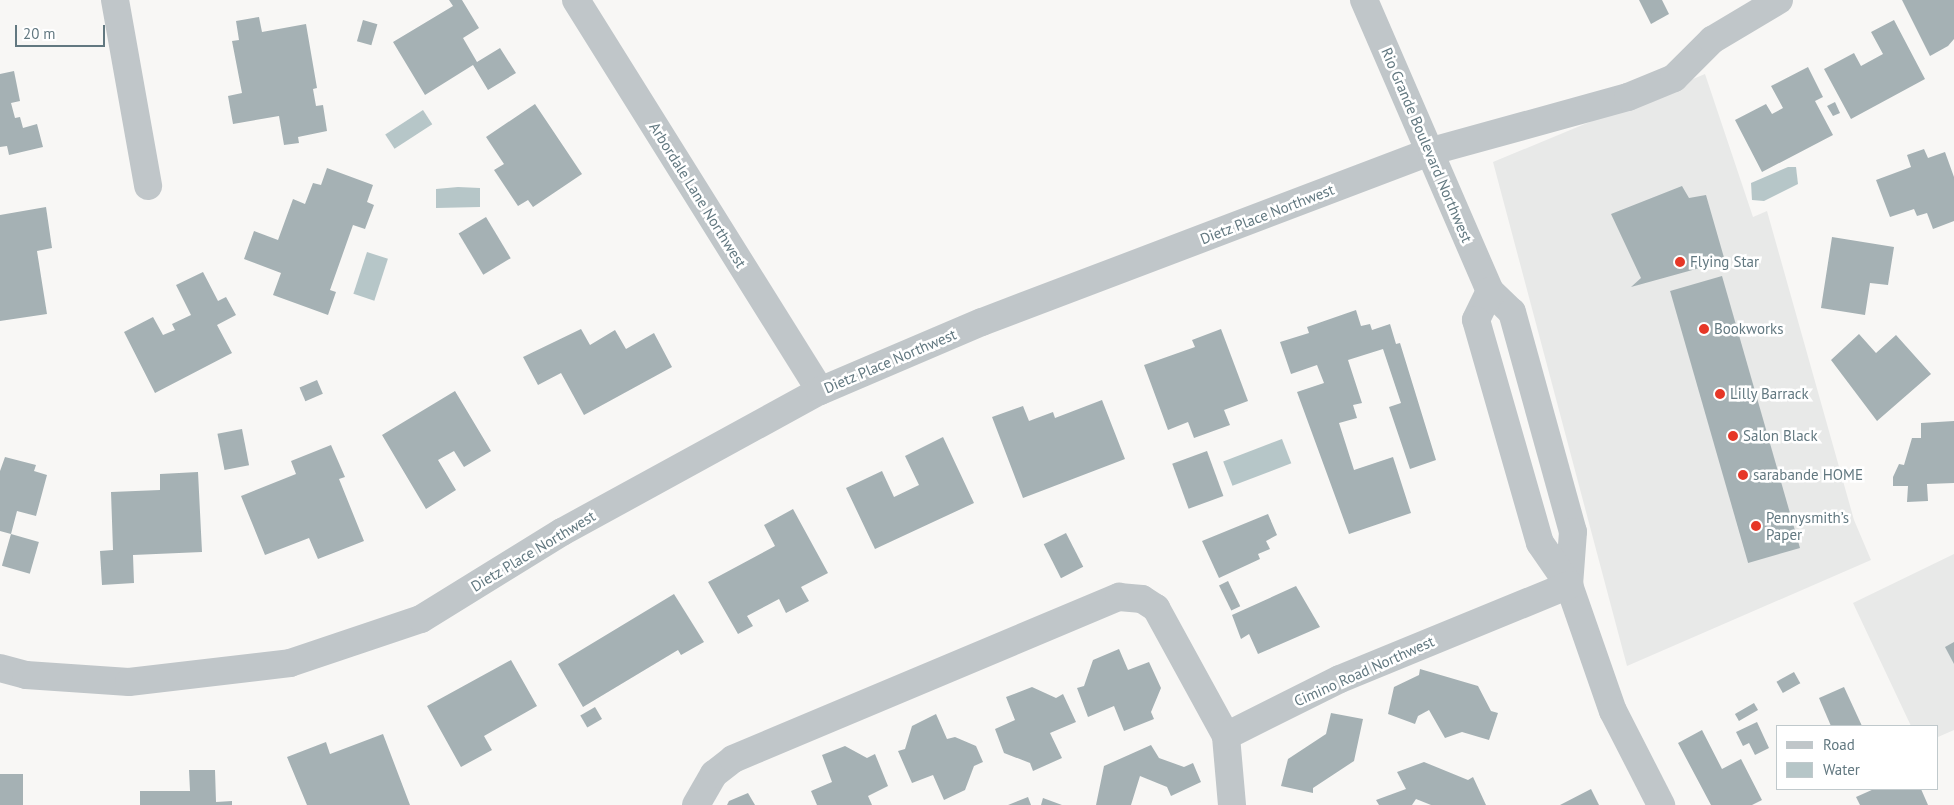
<!DOCTYPE html>
<html>
<head>
<meta charset="utf-8">
<style>
  body { margin:0 }
  #map { position:relative; width:1954px; height:805px; overflow:hidden; background:#f8f7f5; font-family:"PT Sans",sans-serif }
  div>[style] { position:absolute }
  [style*='--x'] { left:calc(var(--x)*1px); top:calc(var(--y)*1px); width:calc(var(--w)*1px); rotate:calc(var(--a)*1deg) }
  .built>* { inset:0; background:#e8e9e8 }
  .water>* { inset:0; background:#b6c6c8; transform-origin:0 0 }
  .building>* { inset:0; background:#a5b1b4; transform-origin:0 0 }
  .minor>* { height:28px; margin:-14px; padding:0 14px; transform-origin:14px; border-radius:14px; background:#c0c6c9 }
  .dots>* { width:14px; height:14px; translate:-50% -50%; box-sizing:border-box; border:2px solid #fff; border-radius:50% }
  span { translate:-50% -50%; white-space:nowrap; text-align:center; line-height:1.15; -webkit-text-stroke:5px #fff; paint-order:stroke }
  .street-label { font-size:15px; color:#627880 }
  .poi-label { font-size:15px; color:#627880 }
  .left { translate:0 -50%; text-align:left }
  .legend { position:absolute; left:1776px; top:725px; width:162px; height:65px; box-sizing:border-box; background:#fff; border:1px solid #c0c9cc; margin:0; padding:6px 9px; list-style:none; font-size:15px; color:#627880 }
  .legend li { display:flex; align-items:center; gap:10px; height:25px }
  .legend b { width:25px; border:1px solid #c0c9cc }
  .scale { position:absolute; left:15px; top:25px; width:90px; height:22px; box-sizing:border-box; border:2px solid #627880; border-top:0; padding-left:6px; font-size:15px; line-height:18px; white-space:nowrap; color:#627880; -webkit-text-stroke:4px #fff; paint-order:stroke }
</style>
</head>
<body>
<div id="map">
  <div class="built">
    <i style="clip-path:polygon(1705px 74px,1753px 217px,1767px 211px,1854px 520px,1871px 560px,1627px 666px,1493px 162px)"></i>
    <i style="clip-path:polygon(1954px 554px,1954px 730px,1938px 737px,1938px 726px,1911px 726px,1853px 603px)"></i>
  </div>
  <div class="water">
    <i style="left:423px;top:110px;width:17px;height:45px;rotate:57deg"></i>
    <i style="clip-path:polygon(1788px 167px,1796px 167px,1798px 184px,1764px 201px,1752px 200px,1751px 183px)"></i>
    <i style="clip-path:polygon(458px 187px,480px 188px,480px 207px,436px 208px,436px 189px)"></i>
    <i style="left:367px;top:252px;width:22px;height:44px;rotate:18deg"></i>
    <i style="left:1282px;top:439px;width:26px;height:63px;rotate:69deg"></i>
  </div>
  <div class="building">
    <i style="clip-path:polygon(449px 0,462px 0,479px 28px,463px 38px,477px 62px,500px 48px,516px 73px,488px 90px,473px 65px,425px 95px,393px 42px,453px 6px)"></i>
    <i style="clip-path:polygon(1639px 0,1662px 0,1669px 14px,1651px 24px)"></i>
    <i style="clip-path:polygon(1902px 0,1954px 0,1954px 39px,1948px 46px,1930px 56px)"></i>
    <i style="clip-path:polygon(259px 17px,262px 32px,306px 24px,317px 88px,313px 89px,316px 106px,323px 105px,327px 131px,298px 137px,299px 143px,284px 145px,279px 116px,233px 124px,228px 96px,242px 93px,232px 41px,239px 40px,236px 21px)"></i>
    <i style="left:363px;top:20px;width:15px;height:22px;rotate:16deg"></i>
    <i style="clip-path:polygon(1894px 20px,1925px 79px,1851px 119px,1824px 69px,1854px 53px,1861px 66px,1883px 54px,1871px 32px)"></i>
    <i style="clip-path:polygon(1808px 67px,1823px 97px,1815px 101px,1833px 135px,1762px 172px,1735px 120px,1766px 104px,1772px 114px,1783px 108px,1771px 86px)"></i>
    <i style="clip-path:polygon(14px 71px,20px 101px,11px 103px,15px 118px,20px 117px,23px 128px,37px 124px,43px 147px,9px 155px,7px 146px,0 147px,0 74px)"></i>
    <i style="clip-path:polygon(1835px 102px,1840px 113px,1833px 116px,1827px 106px)"></i>
    <i style="clip-path:polygon(535px 104px,582px 174px,533px 207px,528px 200px,518px 206px,494px 170px,504px 164px,486px 137px)"></i>
    <i style="clip-path:polygon(1924px 149px,1928px 158px,1945px 152px,1954px 177px,1954px 221px,1933px 229px,1927px 213px,1917px 216px,1914px 209px,1890px 217px,1876px 180px,1911px 167px,1907px 155px)"></i>
    <i style="clip-path:polygon(327px 168px,373px 185px,367px 202px,374px 205px,365px 229px,353px 225px,330px 290px,336px 292px,328px 315px,273px 295px,281px 273px,244px 259px,254px 231px,278px 240px,293px 199px,305px 204px,313px 183px,321px 185px)"></i>
    <i style="clip-path:polygon(1682px 186px,1689px 198px,1706px 195px,1725px 261px,1631px 287px,1641px 278px,1611px 214px)"></i>
    <i style="clip-path:polygon(46px 207px,52px 248px,37px 251px,47px 314px,0 321px,0 215px)"></i>
    <i style="left:486px;top:217px;width:48px;height:32px;rotate:59deg"></i>
    <i style="clip-path:polygon(1832px 237px,1894px 247px,1888px 285px,1870px 283px,1865px 315px,1821px 308px)"></i>
    <i style="clip-path:polygon(203px 272px,218px 301px,226px 297px,236px 315px,217px 325px,232px 353px,155px 393px,124px 332px,153px 317px,163px 335px,175px 330px,172px 324px,191px 315px,176px 285px)"></i>
    <i style="left:1722px;top:276px;width:283px;height:54px;rotate:74deg"></i>
    <i style="clip-path:polygon(1356px 310px,1361px 326px,1370px 324px,1372px 330px,1390px 324px,1396px 344px,1400px 343px,1436px 460px,1410px 469px,1389px 407px,1401px 403px,1383px 349px,1348px 360px,1362px 403px,1353px 405px,1357px 418px,1339px 423px,1354px 470px,1393px 457px,1411px 513px,1349px 534px,1297px 392px,1324px 383px,1317px 365px,1291px 374px,1280px 342px,1309px 333px,1307px 327px)"></i>
    <i style="clip-path:polygon(581px 329px,590px 345px,615px 330px,626px 349px,654px 333px,672px 367px,584px 415px,561px 373px,538px 385px,523px 357px)"></i>
    <i style="clip-path:polygon(1221px 329px,1248px 401px,1224px 410px,1230px 425px,1194px 438px,1188px 422px,1168px 430px,1144px 365px,1195px 347px,1192px 340px)"></i>
    <i style="clip-path:polygon(1859px 334px,1876px 353px,1896px 335px,1931px 374px,1877px 421px,1831px 360px)"></i>
    <i style="left:317px;top:380px;width:15px;height:19px;rotate:67deg"></i>
    <i style="clip-path:polygon(455px 391px,491px 451px,464px 467px,454px 451px,438px 460px,456px 490px,426px 509px,382px 435px)"></i>
    <i style="clip-path:polygon(1102px 400px,1125px 459px,1023px 498px,992px 417px,1023px 406px,1029px 421px,1053px 412px,1055px 418px)"></i>
    <i style="clip-path:polygon(1954px 421px,1954px 483px,1927px 484px,1928px 501px,1907px 502px,1908px 486px,1893px 486px,1893px 477px,1899px 464px,1904px 465px,1912px 438px,1921px 438px,1921px 423px)"></i>
    <i style="left:242px;top:429px;width:37px;height:25px;rotate:79deg"></i>
    <i style="clip-path:polygon(943px 437px,974px 503px,875px 549px,846px 488px,882px 471px,894px 497px,919px 485px,905px 456px)"></i>
    <i style="clip-path:polygon(331px 445px,345px 477px,339px 479px,364px 541px,318px 559px,309px 538px,265px 555px,241px 496px,296px 474px,291px 461px)"></i>
    <i style="left:1207px;top:451px;width:48px;height:37px;rotate:70deg"></i>
    <i style="clip-path:polygon(5px 457px,36px 465px,34px 471px,47px 475px,36px 516px,17px 511px,11px 534px,0 531px,0 471px)"></i>
    <i style="clip-path:polygon(198px 472px,202px 552px,133px 555px,134px 583px,102px 585px,100px 551px,113px 550px,111px 492px,160px 490px,160px 474px)"></i>
    <i style="clip-path:polygon(793px 509px,828px 573px,801px 587px,809px 601px,786px 613px,779px 599px,747px 616px,753px 626px,738px 634px,708px 582px,775px 546px,764px 525px)"></i>
    <i style="clip-path:polygon(1268px 514px,1277px 535px,1266px 541px,1270px 549px,1258px 554px,1260px 559px,1219px 578px,1202px 541px)"></i>
    <i style="left:1066px;top:533px;width:38px;height:25px;rotate:63deg"></i>
    <i style="left:11px;top:534px;width:29px;height:33px;rotate:16deg"></i>
    <i style="left:1228px;top:581px;width:28px;height:10px;rotate:64deg"></i>
    <i style="clip-path:polygon(1296px 586px,1320px 627px,1258px 654px,1249px 634px,1241px 639px,1232px 615px)"></i>
    <i style="clip-path:polygon(674px 594px,704px 642px,681px 655px,678px 650px,583px 707px,558px 664px)"></i>
    <i style="clip-path:polygon(1954px 642px,1954px 664px,1945px 647px)"></i>
    <i style="clip-path:polygon(1119px 649px,1128px 670px,1149px 662px,1161px 688px,1151px 712px,1154px 719px,1124px 731px,1114px 706px,1088px 717px,1077px 688px,1084px 686px,1093px 660px)"></i>
    <i style="clip-path:polygon(511px 660px,537px 706px,484px 736px,492px 750px,461px 767px,427px 706px)"></i>
    <i style="clip-path:polygon(1420px 669px,1478px 686px,1491px 711px,1498px 713px,1489px 740px,1462px 732px,1445px 738px,1429px 710px,1418px 716px,1415px 724px,1388px 714px,1394px 687px,1419px 675px)"></i>
    <i style="left:1794px;top:672px;width:13px;height:20px;rotate:61deg"></i>
    <i style="clip-path:polygon(1032px 687px,1056px 698px,1063px 694px,1076px 722px,1050px 733px,1062px 758px,1033px 771px,1030px 763px,1004px 753px,995px 729px,1015px 720px,1006px 697px)"></i>
    <i style="clip-path:polygon(1844px 687px,1862px 726px,1831px 726px,1819px 698px)"></i>
    <i style="left:1754px;top:703px;width:8px;height:22px;rotate:60deg"></i>
    <i style="left:595px;top:707px;width:14px;height:17px;rotate:60deg"></i>
    <i style="clip-path:polygon(1331px 713px,1363px 719px,1354px 761px,1313px 788px,1313px 793px,1281px 786px,1288px 759px,1326px 734px)"></i>
    <i style="clip-path:polygon(936px 714px,947px 739px,955px 737px,976px 746px,983px 762px,974px 766px,965px 790px,944px 800px,933px 775px,912px 783px,898px 751px,905px 749px,912px 726px)"></i>
    <i style="clip-path:polygon(1757px 722px,1769px 748px,1755px 755px,1749px 743px,1743px 746px,1736px 732px)"></i>
    <i style="clip-path:polygon(1702px 730px,1722px 769px,1741px 759px,1762px 800px,1752px 805px,1711px 805px,1678px 743px)"></i>
    <i style="clip-path:polygon(383px 734px,410px 805px,307px 805px,287px 757px,326px 742px,330px 754px)"></i>
    <i style="clip-path:polygon(1151px 745px,1159px 758px,1184px 767px,1193px 763px,1201px 782px,1171px 796px,1167px 787px,1140px 776px,1131px 805px,1096px 805px,1104px 766px)"></i>
    <i style="clip-path:polygon(845px 746px,867px 758px,875px 754px,888px 786px,868px 796px,872px 805px,817px 805px,811px 791px,832px 782px,822px 755px)"></i>
    <i style="clip-path:polygon(1424px 762px,1468px 780px,1473px 777px,1486px 805px,1431px 805px,1416px 799px,1412px 805px,1379px 805px,1376px 800px,1406px 789px,1397px 772px)"></i>
    <i style="clip-path:polygon(189px 770px,215px 770px,216px 802px,232px 801px,232px 805px,140px 805px,140px 791px,190px 791px)"></i>
    <i style="left:0;top:774px;width:23px;height:31px"></i>
    <i style="clip-path:polygon(1591px 789px,1599px 805px,1560px 805px)"></i>
    <i style="clip-path:polygon(1874px 789px,1921px 789px,1928px 805px,1860px 805px,1856px 797px)"></i>
    <i style="clip-path:polygon(748px 793px,755px 805px,727px 805px,729px 801px)"></i>
    <i style="clip-path:polygon(1028px 797px,1031px 805px,1008px 805px)"></i>
    <i style="clip-path:polygon(1043px 798px,1062px 805px,1041px 805px)"></i>
  </div>
  <div class="minor">
    <i style="--x:115;--y:0;--w:189;--a:79.9"></i>
    <i style="--x:576;--y:0;--w:461;--a:58"></i>
    <i style="--x:1364;--y:0;--w:317;--a:66.6"></i>
    <i style="--x:1490;--y:291;--w:30;--a:44"></i>
    <i style="--x:1512;--y:312;--w:228;--a:74.5"></i>
    <i style="--x:1573;--y:532;--w:53;--a:94.3"></i>
    <i style="--x:1490;--y:291;--w:32;--a:116"></i>
    <i style="--x:1476;--y:320;--w:232;--a:74"></i>
    <i style="--x:1540;--y:543;--w:51;--a:55.4"></i>
    <i style="--x:1569;--y:585;--w:133;--a:70.8"></i>
    <i style="--x:1613;--y:711;--w:106;--a:62.9"></i>
    <i style="--x:0;--y:668;--w:27;--a:15"></i>
    <i style="--x:26;--y:675;--w:103;--a:3.9"></i>
    <i style="--x:129;--y:682;--w:162;--a:-6.7"></i>
    <i style="--x:290;--y:663;--w:138;--a:-18.6"></i>
    <i style="--x:421;--y:619;--w:166;--a:-31.7"></i>
    <i style="--x:562;--y:532;--w:294;--a:-28.7"></i>
    <i style="--x:820;--y:391;--w:176;--a:-23.1"></i>
    <i style="--x:982;--y:322;--w:481;--a:-20.8"></i>
    <i style="--x:1432;--y:151;--w:203;--a:-15.4"></i>
    <i style="--x:1628;--y:97;--w:50;--a:-22.4"></i>
    <i style="--x:1674;--y:78;--w:54;--a:-45"></i>
    <i style="--x:1712;--y:40;--w:78;--a:-30.8"></i>
    <i style="--x:696;--y:805;--w:36;--a:-60"></i>
    <i style="--x:714;--y:774;--w:24;--a:-38"></i>
    <i style="--x:733;--y:759;--w:419;--a:-22.8"></i>
    <i style="--x:1119;--y:597;--w:23;--a:5"></i>
    <i style="--x:1142;--y:599;--w:17;--a:33"></i>
    <i style="--x:1156;--y:608;--w:146;--a:61.3"></i>
    <i style="--x:1232;--y:805;--w:69;--a:-95"></i>
    <i style="--x:1226;--y:736;--w:127;--a:-26.6"></i>
    <i style="--x:1340;--y:679;--w:248;--a:-22.3"></i>
  </div>
  <div class="dots">
    <i style="left:1680px;top:262px;background:#e63727"></i>
    <i style="left:1704px;top:329px;background:#e63727"></i>
    <i style="left:1720px;top:394px;background:#e63727"></i>
    <i style="left:1733px;top:436px;background:#e63727"></i>
    <i style="left:1743px;top:475px;background:#e63727"></i>
    <i style="left:1756px;top:526px;background:#e63727"></i>
  </div>
  <div class="street-label">
    <span style="left:1427px;top:145px;rotate:67deg">Rio Grande Boulevard Northwest</span>
    <span style="left:698px;top:195px;rotate:58deg">Arbordale Lane Northwest</span>
    <span style="left:1267px;top:214px;rotate:-21deg">Dietz Place Northwest</span>
    <span style="left:890px;top:361px;rotate:-23deg">Dietz Place Northwest</span>
    <span style="left:533px;top:551px;rotate:-31deg">Dietz Place Northwest</span>
    <span style="left:1364px;top:671px;rotate:-24deg">Cimino Road Northwest</span>
  </div>
  <div class="poi-label">
    <span class="left" style="left:1690px;top:262px">Flying Star</span>
    <span class="left" style="left:1714px;top:329px">Bookworks</span>
    <span class="left" style="left:1730px;top:394px">Lilly Barrack</span>
    <span class="left" style="left:1743px;top:436px">Salon Black</span>
    <span class="left" style="left:1753px;top:475px">sarabande HOME</span>
    <span class="left" style="left:1766px;top:526px">Pennysmith’s<br>Paper</span>
  </div>
  <ul class="legend">
  <li><b style="height:6px;background:#c0c6c9"></b>Road</li>
  <li><b style="height:14px;background:#b6c6c8"></b>Water</li>
  </ul>
  <div class="scale">20 m</div>
</div>
</body>
</html>
